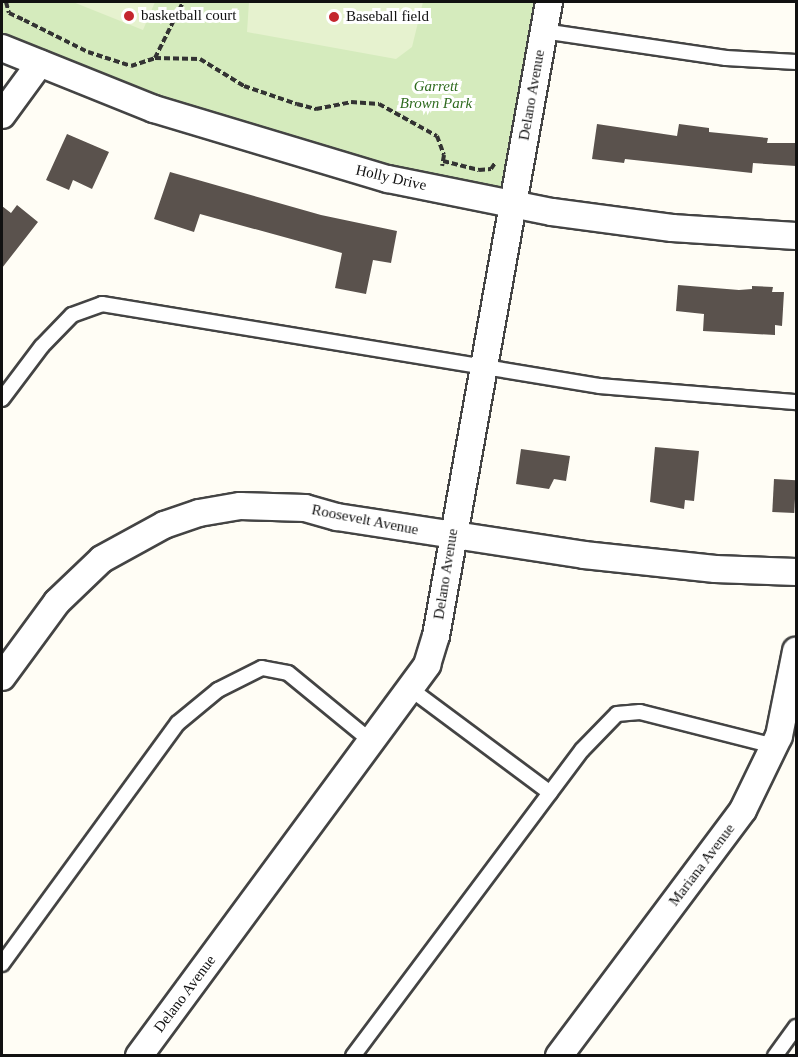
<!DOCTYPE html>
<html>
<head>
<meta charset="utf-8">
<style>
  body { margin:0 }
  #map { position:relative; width:798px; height:1057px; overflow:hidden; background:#fffdf5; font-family:Georgia,serif }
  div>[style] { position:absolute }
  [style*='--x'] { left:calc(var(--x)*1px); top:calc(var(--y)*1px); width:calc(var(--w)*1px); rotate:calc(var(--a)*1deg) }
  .green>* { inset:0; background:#d5ebbd }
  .pitch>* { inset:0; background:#e6f2cf }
  .building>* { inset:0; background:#5a524d; transform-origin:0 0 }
  .path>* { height:4px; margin-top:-2px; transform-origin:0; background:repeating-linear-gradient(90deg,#333 0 6px,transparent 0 9px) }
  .roads { filter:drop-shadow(2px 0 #444) drop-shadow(-2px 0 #444) drop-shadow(0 2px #444) drop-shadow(0 -2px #444) }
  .service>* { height:14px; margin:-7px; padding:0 7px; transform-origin:7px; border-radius:7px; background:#fff }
  .minor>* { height:26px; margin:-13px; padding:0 13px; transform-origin:13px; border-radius:13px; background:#fff }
  .dots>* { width:16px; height:16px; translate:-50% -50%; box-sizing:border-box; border:3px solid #fff; border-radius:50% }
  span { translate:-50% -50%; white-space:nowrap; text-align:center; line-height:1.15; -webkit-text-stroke:6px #fff; paint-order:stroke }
  .poi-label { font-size:15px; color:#111 }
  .left { translate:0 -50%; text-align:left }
  .park-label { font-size:15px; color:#2f6b1f; font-style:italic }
  .street-label { font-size:15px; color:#111 }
  .frame { position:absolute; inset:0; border:3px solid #111; pointer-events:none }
</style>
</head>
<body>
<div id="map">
  <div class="green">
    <i style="clip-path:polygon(2px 2px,547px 2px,512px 205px,432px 189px,2px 47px)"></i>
  </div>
  <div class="pitch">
    <i style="clip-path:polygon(73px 2px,155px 2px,143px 30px)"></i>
    <i style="clip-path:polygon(249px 2px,423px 2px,412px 47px,396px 59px,247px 32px)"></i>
  </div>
  <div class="building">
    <i style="clip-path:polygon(597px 124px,677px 136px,679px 124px,709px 128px,709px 132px,768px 138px,767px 143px,796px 143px,796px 166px,753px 163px,752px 173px,625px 159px,624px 163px,592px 159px)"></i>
    <i style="clip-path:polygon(67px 134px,109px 152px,92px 189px,73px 180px,69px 190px,46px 180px)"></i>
    <i style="clip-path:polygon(170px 172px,321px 215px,397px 231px,391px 263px,373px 260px,366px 294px,335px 288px,342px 253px,200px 214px,194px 232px,154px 219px)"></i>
    <i style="clip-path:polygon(17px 205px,38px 222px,2px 268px,2px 206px,11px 213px)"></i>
    <i style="clip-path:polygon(678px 285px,739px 290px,752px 289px,752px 286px,773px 287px,772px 292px,784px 292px,782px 326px,775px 325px,775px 335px,703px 331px,704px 314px,676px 311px)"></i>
    <i style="clip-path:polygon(655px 447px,699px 451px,694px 501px,685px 500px,684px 509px,650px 502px)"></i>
    <i style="clip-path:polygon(521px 449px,570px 456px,566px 481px,554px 479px,549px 489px,516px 484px)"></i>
    <i style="left:774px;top:479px;width:22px;height:33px;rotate:3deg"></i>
  </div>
  <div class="path">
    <i style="--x:6;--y:2;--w:11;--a:75"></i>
    <i style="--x:9;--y:13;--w:17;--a:25"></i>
    <i style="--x:24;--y:20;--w:72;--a:26.6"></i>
    <i style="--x:88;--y:52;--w:45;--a:18"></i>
    <i style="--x:131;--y:66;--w:25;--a:-18"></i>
    <i style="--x:155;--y:58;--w:45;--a:1.3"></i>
    <i style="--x:200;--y:59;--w:52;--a:31.5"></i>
    <i style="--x:244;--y:86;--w:56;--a:18.8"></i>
    <i style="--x:297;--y:104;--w:20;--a:15"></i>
    <i style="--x:316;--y:109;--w:36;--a:-11"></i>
    <i style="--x:351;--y:102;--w:28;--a:4"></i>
    <i style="--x:379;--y:104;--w:66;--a:28.9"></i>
    <i style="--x:437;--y:136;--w:20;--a:70"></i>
    <i style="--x:444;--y:155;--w:11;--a:100"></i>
    <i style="--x:155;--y:58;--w:63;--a:-63.4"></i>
    <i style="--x:443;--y:161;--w:37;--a:14"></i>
    <i style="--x:479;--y:170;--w:12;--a:-5"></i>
    <i style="--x:491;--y:169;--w:7;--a:-56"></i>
  </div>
  <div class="roads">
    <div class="service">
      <i style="--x:543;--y:31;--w:185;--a:8.4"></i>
      <i style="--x:726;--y:58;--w:70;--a:3.3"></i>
      <i style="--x:2;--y:399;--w:66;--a:-53"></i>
      <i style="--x:42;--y:346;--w:43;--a:-45.9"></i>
      <i style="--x:72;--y:315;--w:32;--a:-20"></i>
      <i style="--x:102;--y:304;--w:505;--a:9.35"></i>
      <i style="--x:600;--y:386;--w:197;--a:4.7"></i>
      <i style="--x:412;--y:690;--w:172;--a:36.7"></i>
      <i style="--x:2;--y:964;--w:298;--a:-53.9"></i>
      <i style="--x:178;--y:723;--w:52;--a:-39.5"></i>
      <i style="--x:218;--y:690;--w:49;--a:-26.6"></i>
      <i style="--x:262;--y:668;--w:26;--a:11"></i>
      <i style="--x:288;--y:673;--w:109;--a:39.4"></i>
      <i style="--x:353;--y:1056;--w:382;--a:-53.2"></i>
      <i style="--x:582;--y:750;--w:50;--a:-45.8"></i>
      <i style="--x:617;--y:714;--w:23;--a:-5"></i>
      <i style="--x:640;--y:712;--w:138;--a:14.2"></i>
      <i style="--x:775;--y:1056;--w:36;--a:-54"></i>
    </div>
    <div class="minor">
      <i style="--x:2;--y:48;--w:164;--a:21.9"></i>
      <i style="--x:154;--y:109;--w:244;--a:16.7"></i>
      <i style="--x:388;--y:179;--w:167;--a:11.4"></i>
      <i style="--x:552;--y:212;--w:121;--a:7.6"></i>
      <i style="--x:672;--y:228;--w:124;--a:3.7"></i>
      <i style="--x:2;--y:115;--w:64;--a:-53.8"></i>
      <i style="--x:2;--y:677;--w:93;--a:-53.7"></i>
      <i style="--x:57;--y:602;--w:62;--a:-43.7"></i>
      <i style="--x:102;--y:559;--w:71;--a:-28.7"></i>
      <i style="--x:164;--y:525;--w:37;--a:-19"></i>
      <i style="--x:199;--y:513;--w:42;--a:-9.7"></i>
      <i style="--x:240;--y:506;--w:65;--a:1.8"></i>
      <i style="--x:305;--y:508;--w:33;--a:16"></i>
      <i style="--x:337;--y:517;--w:250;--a:8.7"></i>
      <i style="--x:584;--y:555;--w:132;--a:6.1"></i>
      <i style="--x:715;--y:569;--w:81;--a:2.1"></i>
      <i style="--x:139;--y:1056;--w:486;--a:-53.6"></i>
      <i style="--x:427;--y:665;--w:30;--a:-73"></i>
      <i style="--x:436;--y:636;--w:644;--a:-79.89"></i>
      <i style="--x:559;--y:1056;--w:307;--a:-53.2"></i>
      <i style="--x:743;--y:810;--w:82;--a:-64.1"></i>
      <i style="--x:779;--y:736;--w:87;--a:-78.7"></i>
    </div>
  </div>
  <div class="dots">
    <i style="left:129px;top:16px;background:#c4262e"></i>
    <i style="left:334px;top:17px;background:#c4262e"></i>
  </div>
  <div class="poi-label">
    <span class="left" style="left:141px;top:16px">basketball court</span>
    <span class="left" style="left:346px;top:17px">Baseball field</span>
  </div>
  <div class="park-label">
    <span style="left:436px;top:95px">Garrett<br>Brown Park</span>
  </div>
  <div class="street-label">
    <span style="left:532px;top:95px;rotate:-80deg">Delano Avenue</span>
    <span style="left:391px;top:178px;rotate:13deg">Holly Drive</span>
    <span style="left:365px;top:520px;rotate:11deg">Roosevelt Avenue</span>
    <span style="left:446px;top:574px;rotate:-81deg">Delano Avenue</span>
    <span style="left:702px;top:865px;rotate:-53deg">Mariana Avenue</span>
    <span style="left:185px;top:994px;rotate:-53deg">Delano Avenue</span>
  </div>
  <div class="frame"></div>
</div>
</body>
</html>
